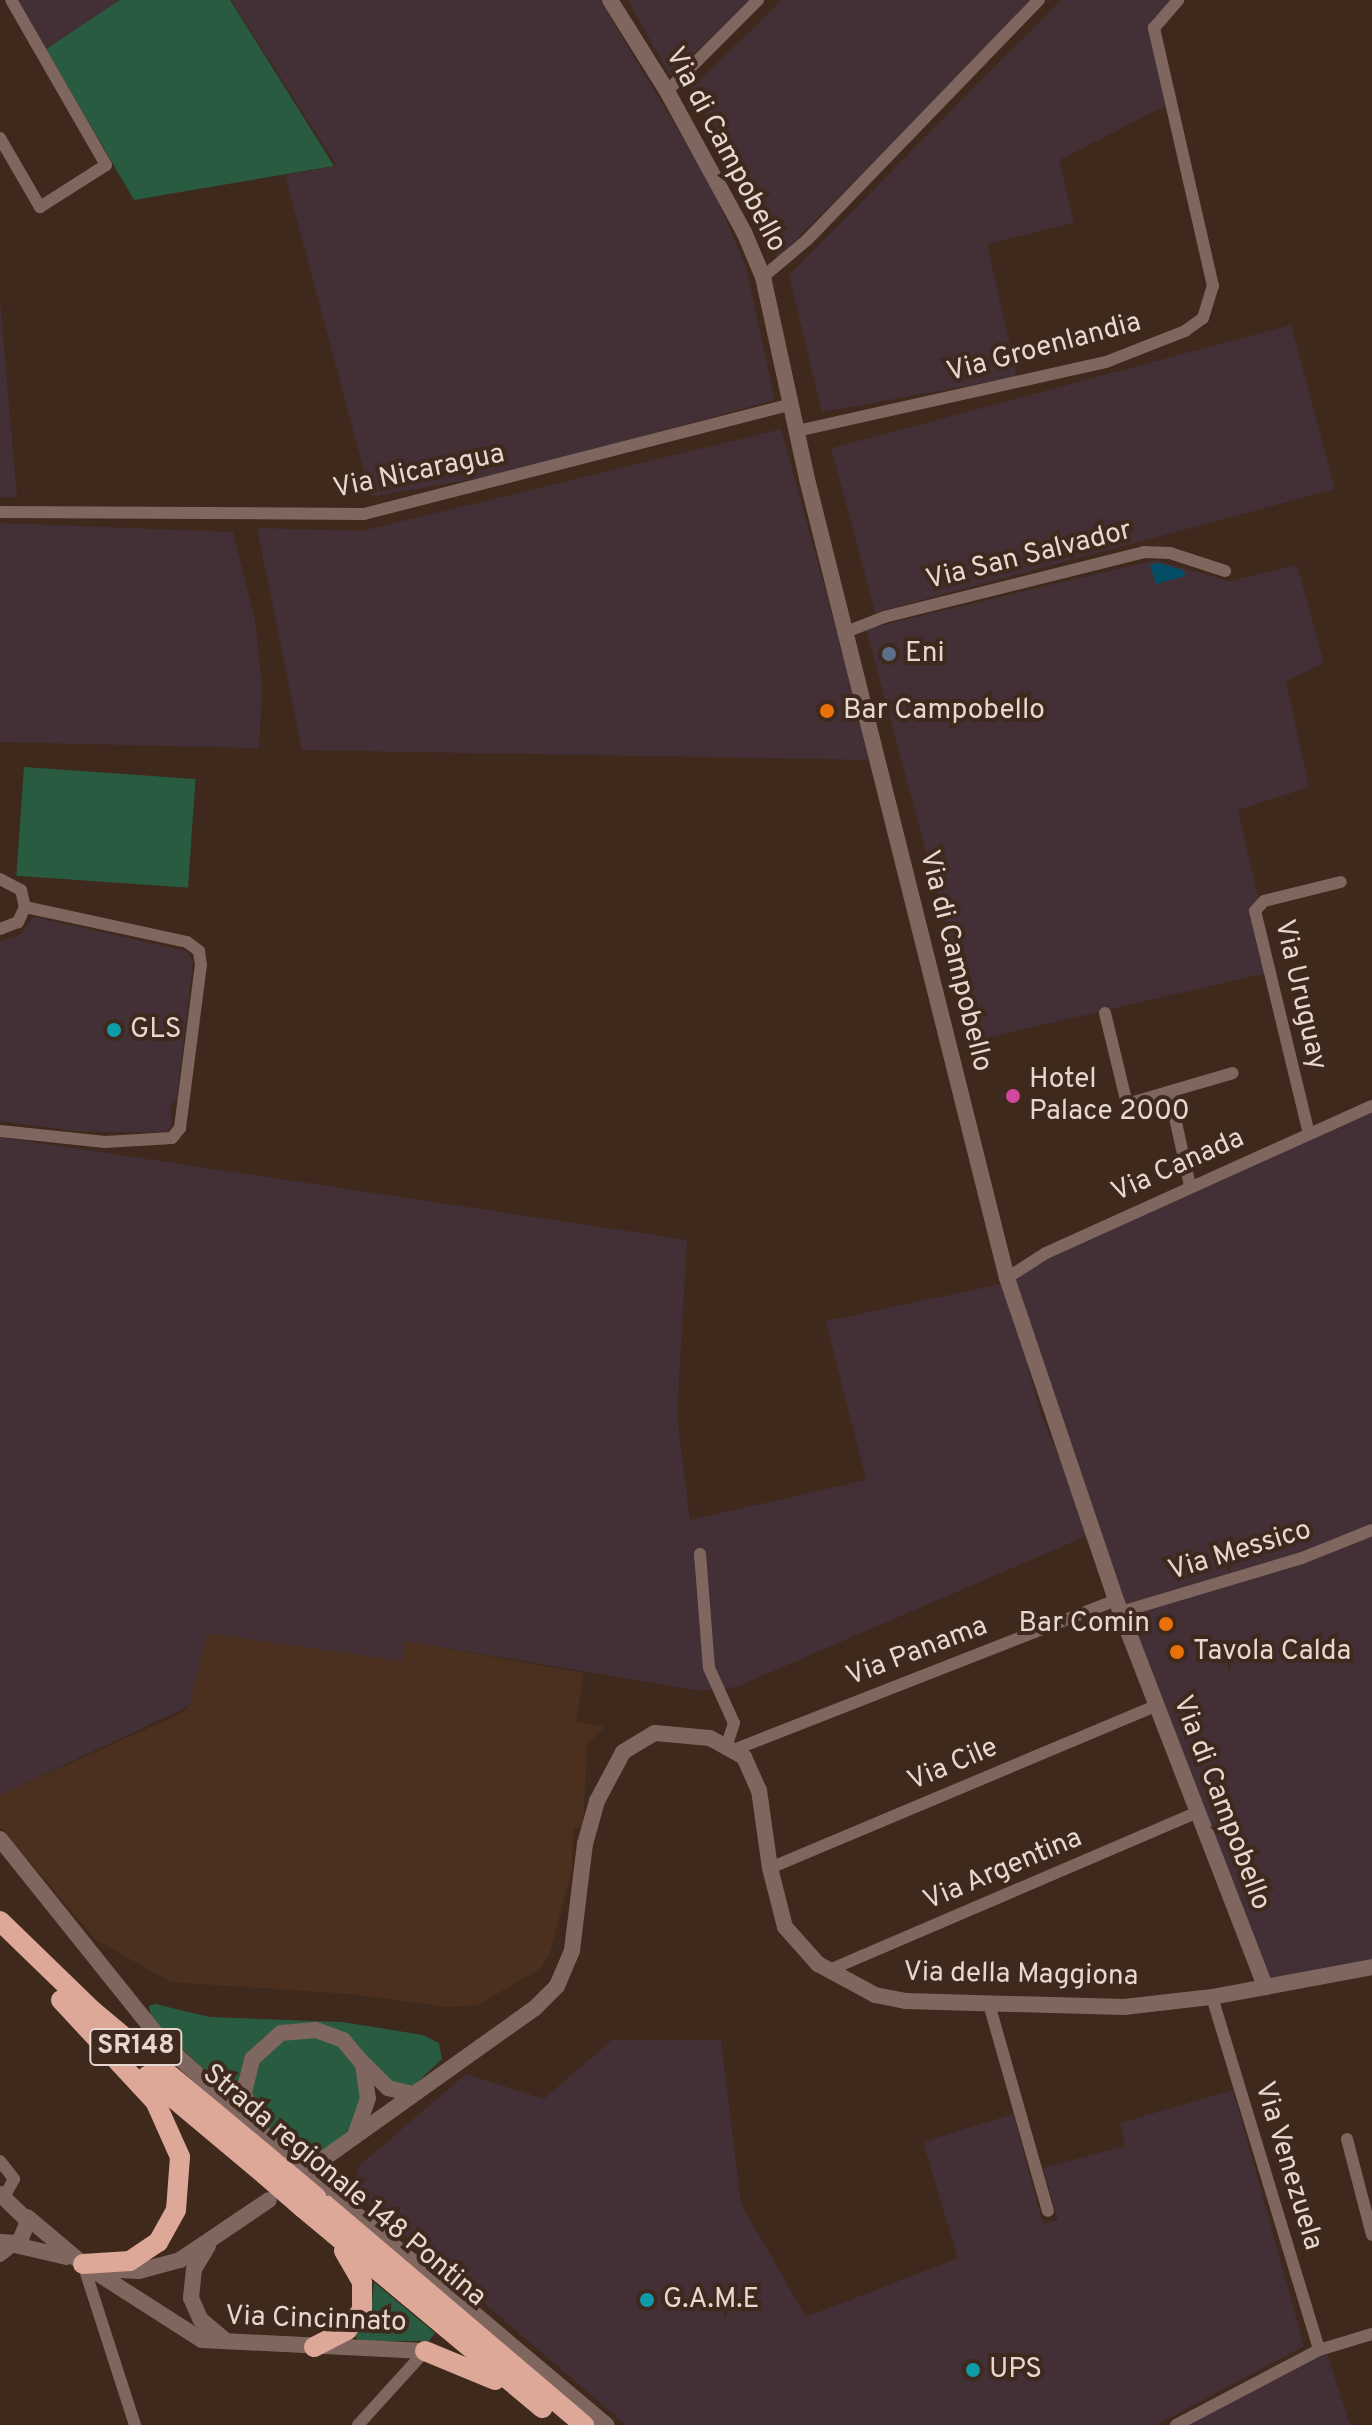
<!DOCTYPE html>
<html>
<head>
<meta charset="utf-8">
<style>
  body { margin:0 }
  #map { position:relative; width:1372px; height:2425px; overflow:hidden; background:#3e291c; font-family:Overpass,sans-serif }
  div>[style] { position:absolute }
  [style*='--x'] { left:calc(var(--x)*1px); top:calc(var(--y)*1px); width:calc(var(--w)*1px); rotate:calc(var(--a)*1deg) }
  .built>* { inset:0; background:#4b3020 }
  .industrial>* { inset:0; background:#433037; transform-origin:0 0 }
  .green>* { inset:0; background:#295b40; transform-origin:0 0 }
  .water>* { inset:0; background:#034e64 }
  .minor>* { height:12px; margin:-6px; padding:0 6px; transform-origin:6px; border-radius:6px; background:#7f665f }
  .tertiary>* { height:16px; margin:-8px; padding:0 8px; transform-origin:8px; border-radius:8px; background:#7f665f }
  .trunk>* { height:20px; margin:-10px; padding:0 10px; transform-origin:10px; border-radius:10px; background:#dea898 }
  .tertiary-bridge>* { height:16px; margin:-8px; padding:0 8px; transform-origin:8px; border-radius:8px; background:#7f665f }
  .trunk-bridge>* { height:20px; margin:-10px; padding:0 10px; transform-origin:10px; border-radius:10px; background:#dea898 }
  .dots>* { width:22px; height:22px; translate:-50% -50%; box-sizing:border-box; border:4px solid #3e291c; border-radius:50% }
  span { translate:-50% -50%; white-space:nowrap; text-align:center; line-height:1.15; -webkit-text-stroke:8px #3e291c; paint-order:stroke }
  .shield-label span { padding:2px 6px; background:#3e291c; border:2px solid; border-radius:6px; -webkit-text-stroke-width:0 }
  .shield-label { font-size:26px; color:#e6d8d0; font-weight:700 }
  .street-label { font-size:28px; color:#e6d8d0 }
  .poi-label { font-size:28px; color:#e6d8d0 }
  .left { translate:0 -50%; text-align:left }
  .right { translate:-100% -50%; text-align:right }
</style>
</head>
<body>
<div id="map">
  <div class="built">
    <i style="clip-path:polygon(207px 1633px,402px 1661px,405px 1641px,584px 1673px,576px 1721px,605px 1727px,587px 1744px,583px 1827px,573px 1828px,572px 1869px,549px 1956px,541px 1968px,478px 2005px,448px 2007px,350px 1994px,171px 1982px,96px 1940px,0 1827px,0 1795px,182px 1713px,189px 1706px)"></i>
  </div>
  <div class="industrial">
    <i style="clip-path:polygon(16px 0,118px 0,120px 3px,45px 48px)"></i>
    <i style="clip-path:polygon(231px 0,600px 0,711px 185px,746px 267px,775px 400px,507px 473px,371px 497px,285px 175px,337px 166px)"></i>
    <i style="clip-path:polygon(628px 0,752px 0,670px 76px)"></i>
    <i style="clip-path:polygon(782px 0,1035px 0,777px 259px,744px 173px,690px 90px)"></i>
    <i style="clip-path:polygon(1061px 0,1174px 0,1155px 18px,1177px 100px,1059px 160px,1074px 223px,987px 244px,1017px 377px,822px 412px,789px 275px)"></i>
    <i style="clip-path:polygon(0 301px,17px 497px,0 497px)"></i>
    <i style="left:1291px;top:325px;width:170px;height:476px;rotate:75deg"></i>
    <i style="clip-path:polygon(781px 429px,872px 760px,302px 750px,257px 528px,362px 531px)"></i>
    <i style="clip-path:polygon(0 523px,233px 532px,255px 620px,262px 687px,259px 748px,0 742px)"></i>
    <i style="clip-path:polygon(1155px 560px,1229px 581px,1297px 565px,1324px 663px,1286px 681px,1309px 787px,1238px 810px,1275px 971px,977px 1040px,866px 629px)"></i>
    <i style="clip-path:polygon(34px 917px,186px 951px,193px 961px,177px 1099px,170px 1106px,172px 1124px,166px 1133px,73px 1131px,0 1121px,0 941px,18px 936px)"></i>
    <i style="clip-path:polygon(1372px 1106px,1372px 1967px,1265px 1987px,1007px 1278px)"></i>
    <i style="clip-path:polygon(0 1137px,687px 1240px,677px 1416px,690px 1520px,866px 1480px,826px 1321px,1006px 1283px,1040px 1412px,1091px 1534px,736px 1687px,700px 1691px,405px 1641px,402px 1661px,207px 1633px,189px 1706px,0 1795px)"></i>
    <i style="clip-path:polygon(612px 2040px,721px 2040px,741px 2204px,806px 2317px,958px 2258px,923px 2142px,1013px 2114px,1043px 2224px,1058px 2220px,1043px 2168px,1125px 2146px,1120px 2123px,1233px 2090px,1304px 2346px,1156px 2425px,626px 2425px,353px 2190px,359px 2166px,466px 2074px,544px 2099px)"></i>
    <i style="clip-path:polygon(1327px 2354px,1350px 2425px,1188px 2425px,1315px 2359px)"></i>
  </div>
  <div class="green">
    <i style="clip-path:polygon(120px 0,230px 0,334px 166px,134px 200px,46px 49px)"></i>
    <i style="left:24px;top:767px;width:172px;height:109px;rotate:4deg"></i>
    <i style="clip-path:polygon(155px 2004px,210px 2017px,342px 2022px,423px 2035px,439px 2043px,442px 2059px,411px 2088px,389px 2082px,350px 2038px,319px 2024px,289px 2024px,265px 2036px,251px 2051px,241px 2106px,151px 2018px,149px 2006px)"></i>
    <i style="clip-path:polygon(321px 2034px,353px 2056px,364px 2104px,347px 2133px,307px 2163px,256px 2119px,250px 2077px,273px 2043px)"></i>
    <i style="clip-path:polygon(374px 2282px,435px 2333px,429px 2341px,359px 2341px,354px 2335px,371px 2313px)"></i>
  </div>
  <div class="water">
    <i style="clip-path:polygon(1158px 563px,1183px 570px,1185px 576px,1156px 584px,1150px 565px)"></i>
  </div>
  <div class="minor">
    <i style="--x:667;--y:91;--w:129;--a:-45"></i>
    <i style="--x:0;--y:138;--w:80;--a:59.9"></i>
    <i style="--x:40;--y:207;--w:78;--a:-32.5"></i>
    <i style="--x:106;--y:165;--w:190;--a:-119.9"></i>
    <i style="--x:763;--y:277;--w:57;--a:-40.1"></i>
    <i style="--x:807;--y:240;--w:334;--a:-46"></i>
    <i style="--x:797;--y:431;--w:317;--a:-12.6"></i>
    <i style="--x:1106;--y:362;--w:85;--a:-21.4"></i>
    <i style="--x:1185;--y:331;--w:22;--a:-36"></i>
    <i style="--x:1203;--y:318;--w:34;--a:-73"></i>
    <i style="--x:1213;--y:286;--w:265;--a:-102.9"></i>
    <i style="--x:1154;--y:28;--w:37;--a:-49"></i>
    <i style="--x:0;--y:512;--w:364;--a:0.3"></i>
    <i style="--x:364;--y:514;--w:441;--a:-14.4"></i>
    <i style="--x:846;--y:632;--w:41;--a:-21.5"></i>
    <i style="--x:884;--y:617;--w:268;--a:-14"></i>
    <i style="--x:1144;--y:552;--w:26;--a:2"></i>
    <i style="--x:1170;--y:553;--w:58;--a:18.1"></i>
    <i style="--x:0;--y:879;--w:24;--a:28"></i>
    <i style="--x:21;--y:890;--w:17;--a:77"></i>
    <i style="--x:25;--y:907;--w:17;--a:115"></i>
    <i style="--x:18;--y:922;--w:19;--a:159"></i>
    <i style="--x:1105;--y:1013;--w:94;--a:76.4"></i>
    <i style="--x:1127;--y:1104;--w:110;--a:-16.3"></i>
    <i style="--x:1170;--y:1095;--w:93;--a:77.6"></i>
    <i style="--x:0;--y:1131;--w:106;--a:6"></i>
    <i style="--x:105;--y:1142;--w:67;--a:-3.4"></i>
    <i style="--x:172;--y:1138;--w:13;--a:-51"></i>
    <i style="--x:180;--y:1128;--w:164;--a:-82.7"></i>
    <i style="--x:201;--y:965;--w:14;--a:-98"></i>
    <i style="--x:199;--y:951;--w:15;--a:-143"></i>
    <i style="--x:187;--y:942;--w:166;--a:-167.8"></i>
    <i style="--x:1309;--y:1134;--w:229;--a:-103.6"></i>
    <i style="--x:1255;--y:911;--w:13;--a:-48"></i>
    <i style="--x:1264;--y:901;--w:79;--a:-13.9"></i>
    <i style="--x:1007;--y:1278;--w:46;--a:-32.7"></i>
    <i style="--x:1046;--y:1253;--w:358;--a:-24.3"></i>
    <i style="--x:700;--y:1554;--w:114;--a:85.5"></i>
    <i style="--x:709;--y:1668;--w:60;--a:65.6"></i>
    <i style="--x:734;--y:1723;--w:22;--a:108"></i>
    <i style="--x:1121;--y:1612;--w:189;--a:-16.6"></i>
    <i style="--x:1302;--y:1558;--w:75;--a:-21.8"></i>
    <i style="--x:736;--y:1749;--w:408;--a:-21.4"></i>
    <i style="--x:770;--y:1868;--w:418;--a:-22.8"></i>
    <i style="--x:827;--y:1971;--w:401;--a:-23.2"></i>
    <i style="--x:1212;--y:1997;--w:369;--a:73.1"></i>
    <i style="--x:989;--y:2004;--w:215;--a:74.1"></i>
    <i style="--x:1347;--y:2139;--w:99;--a:75.4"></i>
    <i style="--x:0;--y:2161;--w:23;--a:52"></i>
    <i style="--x:14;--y:2179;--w:21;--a:119"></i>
    <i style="--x:0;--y:2256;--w:16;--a:-38"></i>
    <i style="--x:83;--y:2264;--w:169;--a:72.1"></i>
    <i style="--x:358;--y:2425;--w:100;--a:-47.8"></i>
    <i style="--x:1176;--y:2425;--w:161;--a:-27.7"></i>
    <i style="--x:1319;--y:2350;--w:55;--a:-16.8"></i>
  </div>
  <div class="tertiary">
    <i style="--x:610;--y:0;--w:107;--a:57.9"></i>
    <i style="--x:667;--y:91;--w:161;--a:61.4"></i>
    <i style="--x:744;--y:232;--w:49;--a:67.1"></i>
    <i style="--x:763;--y:277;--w:207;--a:77.7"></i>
    <i style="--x:807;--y:479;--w:824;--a:75.95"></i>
    <i style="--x:1007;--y:1278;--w:340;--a:71.3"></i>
    <i style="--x:1116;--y:1600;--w:415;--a:68.9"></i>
    <i style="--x:0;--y:1839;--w:264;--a:51.3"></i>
    <i style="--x:165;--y:2045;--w:167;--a:42.1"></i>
    <i style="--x:365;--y:2065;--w:33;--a:45"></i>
    <i style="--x:388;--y:2088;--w:25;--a:14"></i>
    <i style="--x:253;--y:2124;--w:33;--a:-106"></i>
    <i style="--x:244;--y:2092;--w:34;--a:-76"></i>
    <i style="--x:252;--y:2059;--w:39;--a:-42"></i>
    <i style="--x:281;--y:2033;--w:35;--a:-5"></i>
    <i style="--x:316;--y:2030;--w:29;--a:20"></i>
    <i style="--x:343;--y:2040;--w:31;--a:50"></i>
    <i style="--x:363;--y:2064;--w:34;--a:82"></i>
    <i style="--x:368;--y:2098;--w:39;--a:109"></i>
    <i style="--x:312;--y:2167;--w:274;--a:-35.5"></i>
    <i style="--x:535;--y:2008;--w:31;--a:-45"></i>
    <i style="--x:557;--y:1986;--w:39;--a:-67"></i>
    <i style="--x:572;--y:1950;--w:107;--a:-83"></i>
    <i style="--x:585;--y:1844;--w:45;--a:-74.4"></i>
    <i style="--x:597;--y:1801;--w:55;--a:-62"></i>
    <i style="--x:623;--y:1752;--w:37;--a:-31"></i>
    <i style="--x:655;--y:1733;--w:55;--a:5.2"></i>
    <i style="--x:710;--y:1738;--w:39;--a:29"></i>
    <i style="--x:744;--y:1757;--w:36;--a:66"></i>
    <i style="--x:759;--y:1790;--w:79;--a:82"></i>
    <i style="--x:770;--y:1868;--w:61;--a:75.7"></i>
    <i style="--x:785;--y:1927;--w:50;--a:48.3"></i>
    <i style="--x:818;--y:1964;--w:65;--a:28.5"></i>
    <i style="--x:875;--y:1995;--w:32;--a:11"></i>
    <i style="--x:906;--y:2001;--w:218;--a:1.6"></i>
    <i style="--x:1124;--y:2007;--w:89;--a:-6.5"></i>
    <i style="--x:1212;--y:1997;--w:163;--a:-10.6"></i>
    <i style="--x:325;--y:2188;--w:368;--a:40.1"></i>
    <i style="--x:0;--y:2194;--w:39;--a:44"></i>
    <i style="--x:28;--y:2221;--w:24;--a:112"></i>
    <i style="--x:19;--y:2243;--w:19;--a:-177"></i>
    <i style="--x:27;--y:2217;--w:73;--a:40"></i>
    <i style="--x:83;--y:2264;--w:141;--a:32.6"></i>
    <i style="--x:202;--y:2340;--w:223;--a:2.8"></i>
    <i style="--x:15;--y:2245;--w:53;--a:13"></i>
    <i style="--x:208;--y:2246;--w:27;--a:121"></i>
    <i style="--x:194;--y:2269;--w:29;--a:96"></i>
    <i style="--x:191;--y:2298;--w:24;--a:66"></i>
    <i style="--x:201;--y:2320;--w:31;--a:40"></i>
    <i style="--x:96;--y:2269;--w:43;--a:2.7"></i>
    <i style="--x:139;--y:2271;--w:42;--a:-15"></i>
    <i style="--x:180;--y:2260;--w:107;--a:-34"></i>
  </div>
  <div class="trunk">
    <i style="--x:0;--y:1921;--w:129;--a:44.1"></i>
    <i style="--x:93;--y:2011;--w:241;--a:39.8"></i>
    <i style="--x:61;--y:2000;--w:138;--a:47.1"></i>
    <i style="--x:155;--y:2101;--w:61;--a:65.9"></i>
    <i style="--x:180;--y:2157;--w:53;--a:94.3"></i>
    <i style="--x:176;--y:2210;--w:37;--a:119"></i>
    <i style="--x:158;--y:2242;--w:34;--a:146"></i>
    <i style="--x:130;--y:2261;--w:47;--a:176.3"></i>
    <i style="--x:147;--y:2076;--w:155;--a:40"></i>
    <i style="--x:316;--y:2197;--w:352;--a:40.4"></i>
    <i style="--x:303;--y:2208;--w:312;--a:39.9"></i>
    <i style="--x:314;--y:2347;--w:37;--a:-27"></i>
    <i style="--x:347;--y:2330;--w:25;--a:-53"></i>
    <i style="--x:362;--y:2310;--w:28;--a:-90"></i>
    <i style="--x:362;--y:2282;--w:36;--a:-120"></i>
    <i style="--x:425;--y:2351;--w:76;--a:22.5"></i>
  </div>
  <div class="tertiary-bridge">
    <i style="--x:289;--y:2157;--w:48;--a:40.7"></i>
  </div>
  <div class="trunk-bridge">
    <i style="--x:278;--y:2165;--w:50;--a:40.1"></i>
    <i style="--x:266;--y:2176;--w:49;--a:40.9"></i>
  </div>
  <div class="dots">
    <i style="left:889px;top:654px;background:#5c6f8a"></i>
    <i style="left:827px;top:711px;background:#e8710a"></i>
    <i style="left:114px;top:1030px;background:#0f9aa8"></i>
    <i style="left:1013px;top:1096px;background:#d1479c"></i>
    <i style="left:1166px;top:1624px;background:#e8710a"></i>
    <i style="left:1177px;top:1652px;background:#e8710a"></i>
    <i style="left:647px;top:2300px;background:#0f9aa8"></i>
    <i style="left:973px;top:2370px;background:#0f9aa8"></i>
  </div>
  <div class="shield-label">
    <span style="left:136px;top:2047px">SR148</span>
  </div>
  <div class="street-label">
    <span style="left:725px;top:150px;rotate:62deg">Via di Campobello</span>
    <span style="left:1044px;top:348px;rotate:-15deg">Via Groenlandia</span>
    <span style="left:419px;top:472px;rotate:-12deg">Via Nicaragua</span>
    <span style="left:1029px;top:556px;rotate:-14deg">Via San Salvador</span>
    <span style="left:955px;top:961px;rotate:76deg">Via di Campobello</span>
    <span style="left:1300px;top:995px;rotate:77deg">Via Uruguay</span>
    <span style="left:1178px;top:1166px;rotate:-24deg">Via Canada</span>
    <span style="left:1240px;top:1551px;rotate:-17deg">Via Messico</span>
    <span style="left:917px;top:1652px;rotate:-21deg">Via Panama</span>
    <span style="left:953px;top:1765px;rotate:-23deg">Via Cile</span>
    <span style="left:1221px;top:1803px;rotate:69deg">Via di Campobello</span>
    <span style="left:1003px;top:1870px;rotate:-23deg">Via Argentina</span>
    <span style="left:1021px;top:1975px;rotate:1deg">Via della Maggiona</span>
    <span style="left:1288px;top:2166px;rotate:73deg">Via Venezuela</span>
    <span style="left:344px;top:2186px;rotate:40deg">Strada regionale 148 Pontina</span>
    <span style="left:316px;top:2320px;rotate:2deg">Via Cincinnato</span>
  </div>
  <div class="poi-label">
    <span class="left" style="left:905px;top:654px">Eni</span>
    <span class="left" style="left:843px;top:711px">Bar Campobello</span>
    <span class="left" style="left:130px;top:1030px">GLS</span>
    <span class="left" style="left:1029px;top:1096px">Hotel<br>Palace 2000</span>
    <span class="right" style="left:1150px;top:1624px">Bar Comin</span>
    <span class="left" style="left:1193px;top:1652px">Tavola Calda</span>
    <span class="left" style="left:663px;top:2300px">G.A.M.E</span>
    <span class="left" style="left:989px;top:2370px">UPS</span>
  </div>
</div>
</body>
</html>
